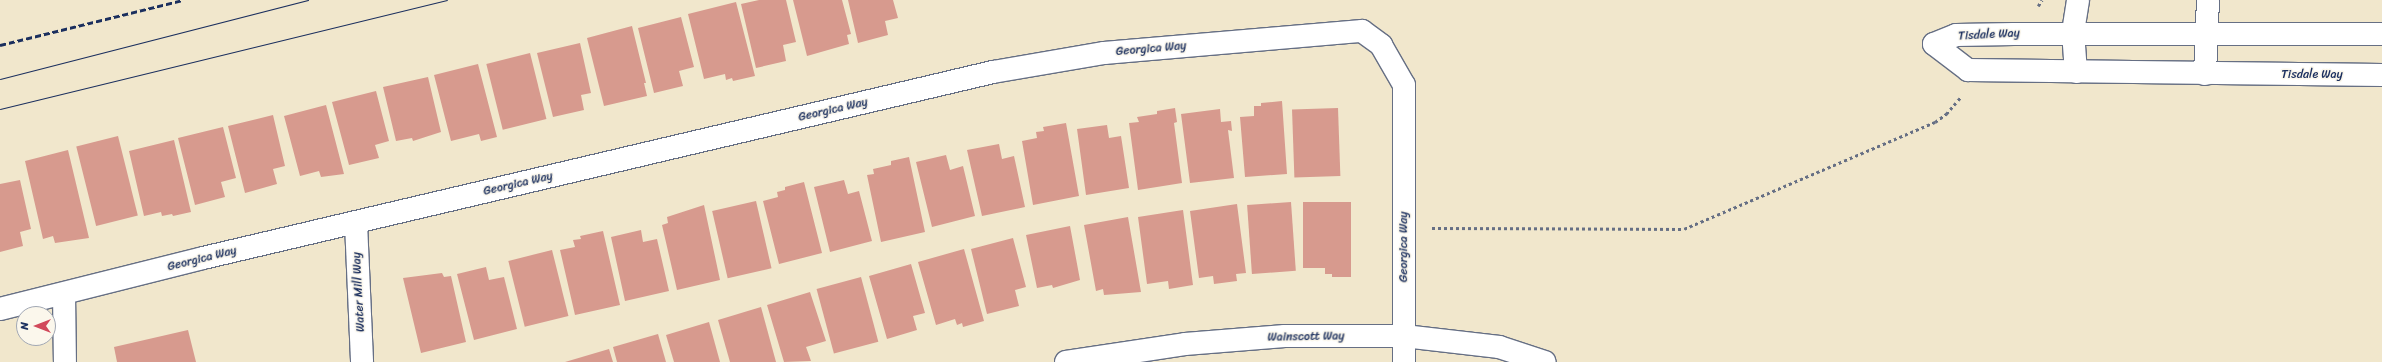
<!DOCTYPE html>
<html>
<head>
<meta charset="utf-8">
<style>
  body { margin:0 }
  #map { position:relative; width:2382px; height:362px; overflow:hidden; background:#f1e7cc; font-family:Sriracha,sans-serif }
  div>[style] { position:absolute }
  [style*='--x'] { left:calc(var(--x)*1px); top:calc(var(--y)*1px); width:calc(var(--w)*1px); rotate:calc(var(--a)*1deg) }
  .building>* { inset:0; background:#d79a8e; transform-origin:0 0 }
  .path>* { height:2.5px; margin-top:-1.25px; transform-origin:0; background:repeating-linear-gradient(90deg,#666f84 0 3px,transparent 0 6px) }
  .roads { filter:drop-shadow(1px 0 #666f84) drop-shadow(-1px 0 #666f84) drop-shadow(0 1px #666f84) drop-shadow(0 -1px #666f84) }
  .minor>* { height:22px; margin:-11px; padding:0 11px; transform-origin:11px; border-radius:11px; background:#fff }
  .tram>* { height:1px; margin:-0.5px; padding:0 0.5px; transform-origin:0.5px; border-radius:0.5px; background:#1b2f5e }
  .rail>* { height:3px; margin-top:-1.5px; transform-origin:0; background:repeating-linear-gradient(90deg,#1b2f5e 0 6px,transparent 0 9px) }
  span { translate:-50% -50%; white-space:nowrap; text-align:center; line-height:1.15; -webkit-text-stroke:3px #fbf7ec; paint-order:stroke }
  .street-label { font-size:12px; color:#1b2f5e }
  .north { position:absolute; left:16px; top:306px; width:40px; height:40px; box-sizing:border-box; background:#fbf7ec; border:1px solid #a1a7b3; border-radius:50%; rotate:270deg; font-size:11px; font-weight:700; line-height:16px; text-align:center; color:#1b2f5e }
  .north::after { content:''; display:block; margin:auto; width:14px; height:18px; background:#d1495b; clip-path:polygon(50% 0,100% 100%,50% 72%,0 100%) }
</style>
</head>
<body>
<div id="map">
  <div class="building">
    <i style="clip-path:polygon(759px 0,786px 0,796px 42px,783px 45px,786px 61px,756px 68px,741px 4px)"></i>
    <i style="clip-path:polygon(793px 0,842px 0,851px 34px,847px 35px,849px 44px,807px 56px)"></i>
    <i style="clip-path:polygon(848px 0,893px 0,898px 18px,885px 21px,888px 35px,858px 43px)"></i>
    <i style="clip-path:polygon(736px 2px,755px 76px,733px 81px,732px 78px,726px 80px,725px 74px,704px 79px,688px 14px)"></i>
    <i style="clip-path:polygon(681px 17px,694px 67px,679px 71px,683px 86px,654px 93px,638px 28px)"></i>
    <i style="clip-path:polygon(632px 26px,646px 83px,644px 83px,647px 96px,604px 106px,587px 38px)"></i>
    <i style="clip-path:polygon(580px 43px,591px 93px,581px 95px,584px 110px,553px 117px,537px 53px)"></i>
    <i style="left:530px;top:53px;width:68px;height:45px;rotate:76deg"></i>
    <i style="clip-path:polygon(478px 64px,497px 137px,481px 141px,479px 134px,451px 141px,434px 75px)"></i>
    <i style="clip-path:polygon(428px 77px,441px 132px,413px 141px,412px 138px,396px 141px,383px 87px)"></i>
    <i style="clip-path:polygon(376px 91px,389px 141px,375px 145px,379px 158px,349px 165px,332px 102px)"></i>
    <i style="clip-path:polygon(1282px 101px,1287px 174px,1245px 177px,1240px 117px,1254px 116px,1254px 106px,1261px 106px,1261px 103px)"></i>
    <i style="clip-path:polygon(326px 105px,344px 174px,321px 177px,319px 171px,300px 176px,284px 116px)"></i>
    <i style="clip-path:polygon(1175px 108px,1177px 122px,1174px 123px,1182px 183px,1138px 190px,1129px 123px,1139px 122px,1137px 117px,1157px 114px,1157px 111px)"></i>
    <i style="left:1338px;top:108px;width:68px;height:46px;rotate:88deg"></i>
    <i style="clip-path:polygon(1220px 109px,1221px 122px,1231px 121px,1232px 131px,1228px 130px,1234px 178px,1190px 183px,1181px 114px)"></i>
    <i style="clip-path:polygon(273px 115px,285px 166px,273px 169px,277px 184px,245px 193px,228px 126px)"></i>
    <i style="clip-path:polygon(1066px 123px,1079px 196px,1033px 205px,1022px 141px,1037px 138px,1036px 132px,1044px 131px,1043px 127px)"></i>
    <i style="clip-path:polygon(1107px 125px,1109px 138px,1121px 136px,1129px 188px,1086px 195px,1077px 129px)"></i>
    <i style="clip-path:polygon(223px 127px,236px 178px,221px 182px,225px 197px,195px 205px,178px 138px)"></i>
    <i style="left:118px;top:136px;width:82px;height:43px;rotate:76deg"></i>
    <i style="clip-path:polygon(174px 140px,191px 212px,173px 216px,172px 214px,162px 216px,161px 212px,144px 216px,129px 151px)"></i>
    <i style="clip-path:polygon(999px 144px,1002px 159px,1014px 156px,1025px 207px,982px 216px,967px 150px)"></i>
    <i style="clip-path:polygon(68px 150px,89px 238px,55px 243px,53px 236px,43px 239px,25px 161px)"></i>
    <i style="clip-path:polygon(946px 155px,950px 170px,963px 166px,975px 216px,932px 227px,916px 162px)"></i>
    <i style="clip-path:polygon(909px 157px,925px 232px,881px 242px,867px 175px,874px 174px,873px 169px,891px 165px,891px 161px)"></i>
    <i style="clip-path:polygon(20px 180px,31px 229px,20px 232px,23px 246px,0 252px,0 184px)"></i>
    <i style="clip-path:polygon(844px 180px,848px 194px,859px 191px,872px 241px,830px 252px,814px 187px)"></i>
    <i style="clip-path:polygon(804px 182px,822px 253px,779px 264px,763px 201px,778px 197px,777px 192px,785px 190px,785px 187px)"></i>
    <i style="left:756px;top:201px;width:69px;height:45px;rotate:77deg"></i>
    <i style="left:1291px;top:202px;width:69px;height:44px;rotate:86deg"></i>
    <i style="clip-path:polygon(1303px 202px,1351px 202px,1351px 277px,1332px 277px,1332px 274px,1325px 274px,1325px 268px,1303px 268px)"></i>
    <i style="clip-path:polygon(1237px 204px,1246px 273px,1236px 274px,1237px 281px,1214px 284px,1213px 276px,1199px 278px,1190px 211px)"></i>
    <i style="clip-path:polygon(704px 205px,720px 280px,677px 290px,662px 225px,668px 223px,667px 217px)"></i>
    <i style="clip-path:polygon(1183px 210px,1193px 285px,1169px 289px,1168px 281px,1147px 284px,1138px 217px)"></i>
    <i style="clip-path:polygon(1128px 217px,1141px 292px,1104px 295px,1103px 289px,1096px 291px,1084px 225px)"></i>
    <i style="clip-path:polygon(1070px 226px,1080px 280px,1053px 288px,1052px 285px,1037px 288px,1026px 235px)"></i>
    <i style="clip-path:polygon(641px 230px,643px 242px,657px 239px,669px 291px,625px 301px,611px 237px)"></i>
    <i style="clip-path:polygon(603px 231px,620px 305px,575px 315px,560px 250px,575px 247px,573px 240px,581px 239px,580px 236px)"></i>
    <i style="clip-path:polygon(1013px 238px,1026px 287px,1015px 290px,1019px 306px,987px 314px,971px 249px)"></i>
    <i style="clip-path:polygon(964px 249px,984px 321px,963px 327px,962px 323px,957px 325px,955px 319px,936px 325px,918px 262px)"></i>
    <i style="left:552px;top:250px;width:68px;height:45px;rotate:76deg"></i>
    <i style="clip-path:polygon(911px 264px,925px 313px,913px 316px,917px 330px,887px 339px,869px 276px)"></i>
    <i style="clip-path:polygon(486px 267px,489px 280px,504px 277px,517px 329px,474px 340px,457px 274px)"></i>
    <i style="clip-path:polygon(442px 273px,444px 277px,451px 276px,466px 342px,421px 353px,403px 278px)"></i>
    <i style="left:861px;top:277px;width:67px;height:46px;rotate:75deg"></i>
    <i style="clip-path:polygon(810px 292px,826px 341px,806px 347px,811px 361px,784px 362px,767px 305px)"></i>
    <i style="clip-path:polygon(761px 307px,776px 362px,730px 362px,718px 320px)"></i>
    <i style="clip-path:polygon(709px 322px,720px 362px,674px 362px,666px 335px)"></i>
    <i style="clip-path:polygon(188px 330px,196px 362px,117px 362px,114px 347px)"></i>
    <i style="clip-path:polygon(658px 334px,666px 362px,617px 362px,613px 347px)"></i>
    <i style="clip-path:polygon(609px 349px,613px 362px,565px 362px)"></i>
  </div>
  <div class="path">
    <i style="--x:2038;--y:6;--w:7;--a:-56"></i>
    <i style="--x:1432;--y:228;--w:252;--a:0.2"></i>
    <i style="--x:1684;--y:229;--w:273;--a:-23.1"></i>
    <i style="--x:1935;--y:122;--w:14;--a:-36"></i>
    <i style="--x:1946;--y:114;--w:23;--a:-49"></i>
  </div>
  <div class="roads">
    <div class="minor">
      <i style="--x:1934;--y:44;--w:43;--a:37.4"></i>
      <i style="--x:1968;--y:70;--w:414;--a:0.7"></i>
      <i style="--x:1934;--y:44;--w:24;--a:-22"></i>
      <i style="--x:1956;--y:35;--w:58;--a:-1"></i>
      <i style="--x:2014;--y:34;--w:368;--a:0"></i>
      <i style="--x:2076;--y:72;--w:40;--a:-94.3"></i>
      <i style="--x:2073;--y:32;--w:32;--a:-81"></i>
      <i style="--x:2205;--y:74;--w:74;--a:-87.7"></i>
      <i style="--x:356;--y:223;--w:139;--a:87.5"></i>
      <i style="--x:64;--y:294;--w:68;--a:89.2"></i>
      <i style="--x:0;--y:309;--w:209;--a:-14.1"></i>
      <i style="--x:203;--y:258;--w:812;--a:-13.25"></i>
      <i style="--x:993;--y:72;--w:113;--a:-9.7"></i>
      <i style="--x:1104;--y:53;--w:259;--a:-4.9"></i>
      <i style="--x:1362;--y:31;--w:24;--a:36"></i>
      <i style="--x:1381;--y:45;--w:46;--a:60.1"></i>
      <i style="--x:1404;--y:85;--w:277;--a:90"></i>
      <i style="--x:1066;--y:362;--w:120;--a:-8.6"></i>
      <i style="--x:1185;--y:344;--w:100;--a:-4.6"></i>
      <i style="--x:1285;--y:336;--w:119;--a:0"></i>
      <i style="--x:1404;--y:336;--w:96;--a:6.6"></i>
      <i style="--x:1499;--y:347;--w:48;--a:18.1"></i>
    </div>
  </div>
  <div class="tram">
    <i style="--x:0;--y:79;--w:318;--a:-14.4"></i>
    <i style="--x:0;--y:109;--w:460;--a:-13.7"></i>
  </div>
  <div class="rail">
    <i style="--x:0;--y:45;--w:188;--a:-13.8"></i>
  </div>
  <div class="street-label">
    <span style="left:1989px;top:35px;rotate:-3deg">Tisdale Way</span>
    <span style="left:1151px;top:49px;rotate:-5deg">Georgica Way</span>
    <span style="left:2312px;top:75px">Tisdale Way</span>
    <span style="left:833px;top:110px;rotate:-13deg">Georgica Way</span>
    <span style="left:518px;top:184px;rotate:-13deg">Georgica Way</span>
    <span style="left:1404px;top:247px;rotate:-90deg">Georgica Way</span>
    <span style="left:202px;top:259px;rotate:-14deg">Georgica Way</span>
    <span style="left:359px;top:292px;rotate:-93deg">Water Mill Way</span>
    <span style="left:1306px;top:337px;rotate:-1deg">Wainscott Way</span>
  </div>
  <div class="north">N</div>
</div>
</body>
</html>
